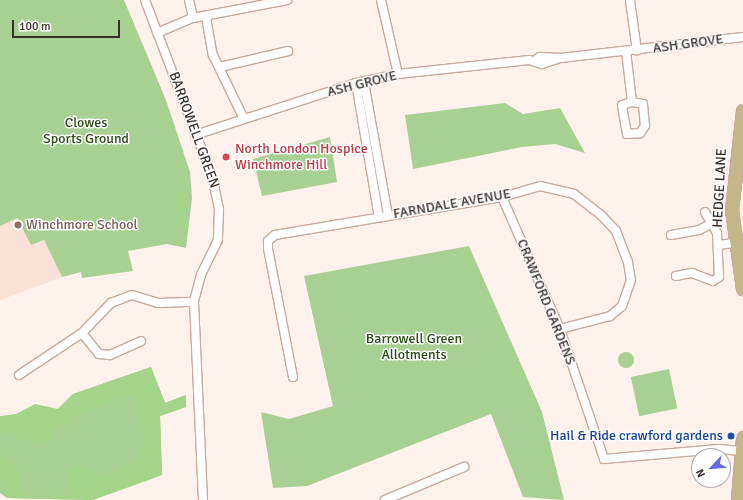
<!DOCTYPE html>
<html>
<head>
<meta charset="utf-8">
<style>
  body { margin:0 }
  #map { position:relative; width:743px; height:500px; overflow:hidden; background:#fff1ec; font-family:Signika,sans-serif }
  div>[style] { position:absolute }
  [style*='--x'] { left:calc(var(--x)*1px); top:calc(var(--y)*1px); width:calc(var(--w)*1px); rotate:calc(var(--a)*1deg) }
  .built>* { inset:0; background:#fae2d7 }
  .green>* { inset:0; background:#a8d093; transform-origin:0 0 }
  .round { border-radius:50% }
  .forest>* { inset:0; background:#a4d38a }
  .roads { filter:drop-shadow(1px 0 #c9aa9c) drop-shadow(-1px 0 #c9aa9c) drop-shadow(0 1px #c9aa9c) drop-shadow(0 -1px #c9aa9c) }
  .street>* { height:8px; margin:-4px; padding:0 4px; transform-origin:4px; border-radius:4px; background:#fff }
  .primary>* { height:12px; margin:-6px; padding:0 6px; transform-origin:6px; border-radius:6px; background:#c4b888 }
  .dots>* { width:11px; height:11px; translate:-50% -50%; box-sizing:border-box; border:2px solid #fff; border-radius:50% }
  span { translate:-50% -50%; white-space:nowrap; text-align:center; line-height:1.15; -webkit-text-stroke:3px #fff; paint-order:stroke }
  .street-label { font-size:14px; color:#3b2f2a }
  .park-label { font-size:14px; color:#2c4918 }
  .health-label { font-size:14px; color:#be3a42 }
  .left { translate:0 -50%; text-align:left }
  .education-label { font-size:14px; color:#785e54 }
  .transit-label { font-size:14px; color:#164399 }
  .right { translate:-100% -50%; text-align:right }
  .north { position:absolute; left:691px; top:448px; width:40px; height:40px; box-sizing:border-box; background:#fff; border:1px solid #b1acaa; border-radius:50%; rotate:244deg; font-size:11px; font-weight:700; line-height:16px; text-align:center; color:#3b2f2a }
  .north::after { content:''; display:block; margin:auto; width:14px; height:18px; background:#666ae3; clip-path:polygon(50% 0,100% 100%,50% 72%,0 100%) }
  .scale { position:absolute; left:12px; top:20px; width:108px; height:18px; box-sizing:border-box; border:2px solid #3b2f2a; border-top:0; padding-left:5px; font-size:12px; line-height:14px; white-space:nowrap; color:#3b2f2a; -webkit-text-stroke:3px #fff; paint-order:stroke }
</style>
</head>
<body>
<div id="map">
  <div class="built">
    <i style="clip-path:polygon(0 152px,62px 277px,0 300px)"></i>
  </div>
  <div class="green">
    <i style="clip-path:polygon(0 0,124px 0,166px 100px,190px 172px,192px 198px,186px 248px,167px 244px,128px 251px,133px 271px,82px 278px,81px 272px,62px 277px,44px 240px,31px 245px,17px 218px,0 226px)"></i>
    <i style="clip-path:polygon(505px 103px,523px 114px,560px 108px,585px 153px,555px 144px,522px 147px,413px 169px,405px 115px)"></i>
    <i style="clip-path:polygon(330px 137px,337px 182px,262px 196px,253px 159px)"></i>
    <i style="clip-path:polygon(469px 246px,542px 412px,564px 500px,523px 497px,491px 414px,307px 486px,273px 488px,261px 412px,289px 419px,333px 406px,304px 276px)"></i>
    <i class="round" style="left:618px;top:352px;width:16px;height:16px"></i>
    <i style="clip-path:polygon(151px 367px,165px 403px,186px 395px,186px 407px,160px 416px,162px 475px,92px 500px,7px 498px,0 493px,0 422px,58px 409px,73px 394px)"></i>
    <i style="left:669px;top:369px;width:40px;height:39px;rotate:78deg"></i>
  </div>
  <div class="forest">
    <i style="clip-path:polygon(175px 191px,187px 191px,185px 240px,177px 218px)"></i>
    <i style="clip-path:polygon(151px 367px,165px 403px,186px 395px,186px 407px,160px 416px,162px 475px,93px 500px,7px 498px,0 478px,0 456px,4px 455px,17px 467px,22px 491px,38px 497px,69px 495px,66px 475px,70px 467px,82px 466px,106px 477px,136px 460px,143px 442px,135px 394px,78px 414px,73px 423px,56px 427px,50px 440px,38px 444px,18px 439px,13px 431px,0 435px,0 416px,16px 414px,35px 404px,58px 409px,73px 394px)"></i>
  </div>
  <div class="roads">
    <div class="street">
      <i style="--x:145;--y:0;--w:188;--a:69.2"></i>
      <i style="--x:212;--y:176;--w:34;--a:78"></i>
      <i style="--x:219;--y:209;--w:31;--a:92"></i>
      <i style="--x:218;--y:240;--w:39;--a:116"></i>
      <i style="--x:201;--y:275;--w:28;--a:105"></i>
      <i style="--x:194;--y:302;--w:198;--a:87.4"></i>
      <i style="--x:189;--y:0;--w:18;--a:77"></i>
      <i style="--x:381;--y:0;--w:76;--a:77.1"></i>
      <i style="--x:630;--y:0;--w:51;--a:82.2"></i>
      <i style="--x:206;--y:17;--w:39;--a:80"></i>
      <i style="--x:213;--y:55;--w:69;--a:64.2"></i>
      <i style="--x:157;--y:33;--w:39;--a:-23"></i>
      <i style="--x:193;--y:18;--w:96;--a:-10.8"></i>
      <i style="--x:626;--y:51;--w:51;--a:83.3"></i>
      <i style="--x:561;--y:58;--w:183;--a:-6.6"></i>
      <i style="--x:220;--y:67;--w:70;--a:-13.2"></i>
      <i style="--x:364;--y:82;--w:135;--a:79.8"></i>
      <i style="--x:356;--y:83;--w:136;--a:80.3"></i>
      <i style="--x:632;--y:102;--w:11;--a:10"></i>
      <i style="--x:643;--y:104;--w:22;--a:85"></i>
      <i style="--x:645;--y:126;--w:9;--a:126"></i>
      <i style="--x:640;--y:133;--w:13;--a:176"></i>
      <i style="--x:627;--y:134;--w:29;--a:-100"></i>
      <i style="--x:622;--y:105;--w:10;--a:-17"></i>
      <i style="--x:195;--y:135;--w:169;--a:-17.9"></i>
      <i style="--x:356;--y:83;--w:43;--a:-12.1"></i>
      <i style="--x:398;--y:74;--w:132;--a:-6.1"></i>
      <i style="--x:529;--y:60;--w:14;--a:17"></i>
      <i style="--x:542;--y:64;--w:20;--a:-18"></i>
      <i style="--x:561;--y:58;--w:21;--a:-177"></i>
      <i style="--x:540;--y:57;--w:7;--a:146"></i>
      <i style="--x:502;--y:197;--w:144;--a:66.3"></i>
      <i style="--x:560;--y:329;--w:137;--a:71.3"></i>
      <i style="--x:604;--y:459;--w:115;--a:-5"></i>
      <i style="--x:719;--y:449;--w:22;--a:5"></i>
      <i style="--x:671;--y:235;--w:28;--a:-10"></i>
      <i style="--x:699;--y:230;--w:13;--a:-27"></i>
      <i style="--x:718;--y:245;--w:16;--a:-7"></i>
      <i style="--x:676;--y:276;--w:16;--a:-11"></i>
      <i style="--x:692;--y:273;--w:22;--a:21"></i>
      <i style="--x:713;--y:281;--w:7;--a:-34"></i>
      <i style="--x:719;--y:277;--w:44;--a:-92.6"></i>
      <i style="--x:717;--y:233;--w:24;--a:-120"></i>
      <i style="--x:82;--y:333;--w:27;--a:51"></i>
      <i style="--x:99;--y:354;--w:11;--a:5"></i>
      <i style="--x:110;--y:355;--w:34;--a:-24"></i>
      <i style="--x:19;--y:375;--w:76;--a:-33.7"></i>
      <i style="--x:82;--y:333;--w:42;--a:-46"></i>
      <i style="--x:111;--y:303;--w:22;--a:-21"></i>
      <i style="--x:132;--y:295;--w:27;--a:17"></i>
      <i style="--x:158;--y:303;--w:36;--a:-2"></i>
      <i style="--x:293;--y:377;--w:131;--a:-101"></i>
      <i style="--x:268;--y:248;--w:7;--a:-90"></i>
      <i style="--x:268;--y:241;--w:9;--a:-41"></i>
      <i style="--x:275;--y:235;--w:230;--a:-9.5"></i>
      <i style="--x:502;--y:197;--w:40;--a:-16"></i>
      <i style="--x:540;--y:186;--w:35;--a:13"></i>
      <i style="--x:574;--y:194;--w:34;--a:38"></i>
      <i style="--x:601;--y:215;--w:22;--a:47"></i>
      <i style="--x:616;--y:231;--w:33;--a:69"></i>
      <i style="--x:628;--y:262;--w:18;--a:81"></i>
      <i style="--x:631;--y:280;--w:28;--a:109"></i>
      <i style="--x:622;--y:306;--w:16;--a:140"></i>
      <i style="--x:610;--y:316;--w:52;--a:165.4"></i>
      <i style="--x:385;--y:500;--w:86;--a:-22.7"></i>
    </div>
    <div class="primary">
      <i style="--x:743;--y:111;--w:100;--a:96.3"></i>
      <i style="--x:732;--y:210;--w:80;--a:82.1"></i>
      <i style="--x:738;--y:500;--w:62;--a:-85.4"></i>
    </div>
  </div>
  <div class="dots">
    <i style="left:226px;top:157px;background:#e0444e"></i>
    <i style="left:18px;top:225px;background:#8d6e63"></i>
    <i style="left:731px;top:436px;background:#1a4fb4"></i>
  </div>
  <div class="street-label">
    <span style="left:688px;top:44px;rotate:-8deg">ASH GROVE</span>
    <span style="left:362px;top:84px;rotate:-14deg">ASH GROVE</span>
    <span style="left:194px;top:130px;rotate:70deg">BARROWELL GREEN</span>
    <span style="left:720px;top:188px;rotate:-87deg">HEDGE LANE</span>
    <span style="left:452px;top:204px;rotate:-10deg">FARNDALE AVENUE</span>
    <span style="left:546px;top:302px;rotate:68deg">CRAWFORD GARDENS</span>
  </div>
  <div class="park-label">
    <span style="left:86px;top:131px">Clowes<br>Sports Ground</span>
    <span style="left:414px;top:347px">Barrowell Green<br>Allotments</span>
  </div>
  <div class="health-label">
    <span class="left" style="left:235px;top:157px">North London Hospice<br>Winchmore Hill</span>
  </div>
  <div class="education-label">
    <span class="left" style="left:26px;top:225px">Winchmore School</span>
  </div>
  <div class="transit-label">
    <span class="right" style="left:723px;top:436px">Hail &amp; Ride crawford gardens</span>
  </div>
  <div class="north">N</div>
  <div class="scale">100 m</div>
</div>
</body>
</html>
